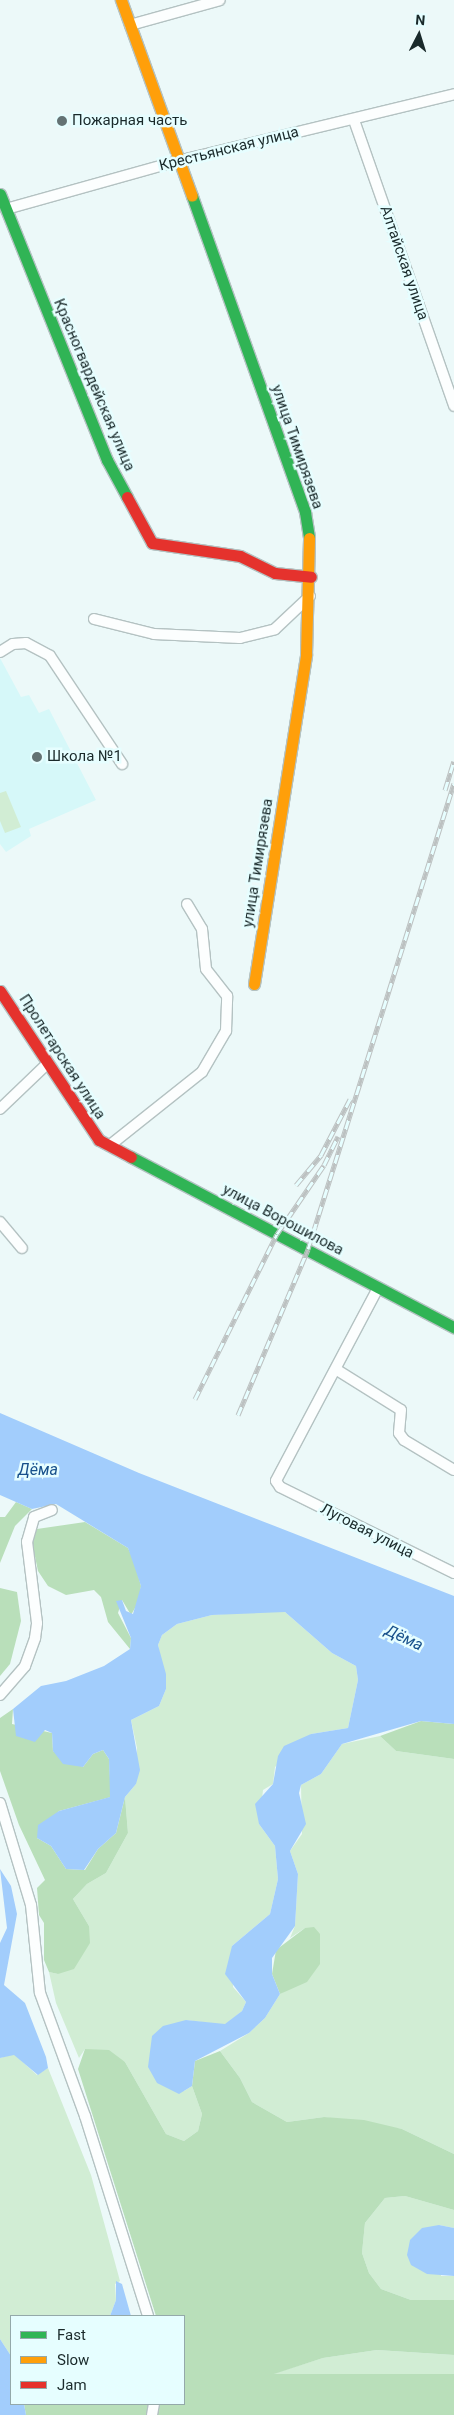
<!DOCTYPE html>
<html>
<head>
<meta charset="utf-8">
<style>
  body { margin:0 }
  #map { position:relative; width:454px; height:2415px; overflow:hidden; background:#ecf9f9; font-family:Roboto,sans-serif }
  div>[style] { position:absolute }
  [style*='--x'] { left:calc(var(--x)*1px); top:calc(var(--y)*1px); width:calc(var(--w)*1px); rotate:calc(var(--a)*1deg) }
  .built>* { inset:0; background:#d6f8f9 }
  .green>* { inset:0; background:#d1edd4 }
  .forest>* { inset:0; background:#b9dfba }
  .water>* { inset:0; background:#a2cdfc }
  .roads { filter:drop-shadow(1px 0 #b4c2c2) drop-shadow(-1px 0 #b4c2c2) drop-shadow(0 1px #b4c2c2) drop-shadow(0 -1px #b4c2c2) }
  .street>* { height:10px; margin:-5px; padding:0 5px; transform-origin:5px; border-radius:5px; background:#fcfefe }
  .fast>* { height:11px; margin:-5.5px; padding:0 5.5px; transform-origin:5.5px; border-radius:5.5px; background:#30b455 }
  .slow>* { height:11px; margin:-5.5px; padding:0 5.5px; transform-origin:5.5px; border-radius:5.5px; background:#ff9f0a }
  .jam>* { height:11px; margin:-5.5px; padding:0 5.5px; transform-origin:5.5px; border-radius:5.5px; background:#e5322d }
  .rail>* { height:5px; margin-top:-2.5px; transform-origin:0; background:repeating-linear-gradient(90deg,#e6feff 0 9px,#bcc1c1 0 18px); box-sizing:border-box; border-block:1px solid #bcc1c1 }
  .dots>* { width:14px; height:14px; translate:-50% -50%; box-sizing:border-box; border:2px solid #e6feff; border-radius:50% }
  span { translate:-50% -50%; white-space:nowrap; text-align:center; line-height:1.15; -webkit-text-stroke:5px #e6feff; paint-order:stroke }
  .poi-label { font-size:15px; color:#1a2a2b }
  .left { translate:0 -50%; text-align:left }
  .street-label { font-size:15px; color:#1a2a2b }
  .water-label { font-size:16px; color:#17508b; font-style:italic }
  .legend { position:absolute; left:10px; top:2315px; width:175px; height:90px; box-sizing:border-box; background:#e6feff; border:1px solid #94a9aa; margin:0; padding:6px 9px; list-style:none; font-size:15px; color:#1a2a2b }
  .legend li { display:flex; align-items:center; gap:10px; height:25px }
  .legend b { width:25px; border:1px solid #94a9aa }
  .north { position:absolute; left:394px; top:10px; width:50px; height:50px; -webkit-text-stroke:4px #e6feff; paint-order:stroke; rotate:5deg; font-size:14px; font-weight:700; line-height:20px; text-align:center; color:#1a2a2b }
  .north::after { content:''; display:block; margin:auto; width:18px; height:22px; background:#1a2a2b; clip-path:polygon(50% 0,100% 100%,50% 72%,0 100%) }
</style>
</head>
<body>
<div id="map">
  <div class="built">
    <i style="clip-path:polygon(0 658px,21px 697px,29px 695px,39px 713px,49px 709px,96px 800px,29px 829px,31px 836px,6px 852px,0 844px)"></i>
  </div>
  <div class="green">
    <i style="clip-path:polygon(6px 791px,21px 827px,5px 833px,0 821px,0 793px)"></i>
    <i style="clip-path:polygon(263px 1611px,285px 1612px,332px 1653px,356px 1666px,358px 1680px,348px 1728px,311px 1734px,275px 1767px,273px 1784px,263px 1790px,259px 1824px,275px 1846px,278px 1879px,270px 1914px,232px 1946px,233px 1987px,246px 2002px,242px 2011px,225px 2025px,186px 2020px,184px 2091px,192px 2086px,202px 2114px,198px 2131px,184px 2141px,166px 2134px,125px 2062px,85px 2049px,79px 2058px,56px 2003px,49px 1972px,58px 1974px,89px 1926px,73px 1899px,87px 1884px,106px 1873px,128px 1833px,125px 1797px,136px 1784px,137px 1748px,131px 1720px,159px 1706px,166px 1689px,158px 1645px,162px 1635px,177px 1624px,212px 1615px)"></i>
    <i style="clip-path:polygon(380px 1736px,396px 1751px,454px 1759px,454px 2154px,402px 2129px,324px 2117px,287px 2122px,252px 2102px,240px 2078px,220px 2051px,249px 2033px,265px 2018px,280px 1994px,289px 1989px,305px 1928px,290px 1938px,295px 1926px,298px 1874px,290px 1851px,302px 1834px,301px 1785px,321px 1774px,342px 1744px)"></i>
    <i style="clip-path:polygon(14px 2054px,37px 2075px,48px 2068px,91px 2175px,120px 2281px,115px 2284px,116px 2300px,110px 2316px,11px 2316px,11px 2356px,0 2339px,0 2058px)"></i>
    <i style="clip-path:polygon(405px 2196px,454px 2210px,454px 2228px,439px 2225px,441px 2276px,454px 2276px,454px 2300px,411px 2300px,381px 2289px,369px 2273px,362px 2253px,365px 2223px,385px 2198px)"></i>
    <i style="clip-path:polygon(377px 2350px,454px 2355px,454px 2374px,272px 2374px,323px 2358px)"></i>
  </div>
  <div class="forest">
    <i style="clip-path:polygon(16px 1502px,32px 1509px,15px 1526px,0 1563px,0 1517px,5px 1517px)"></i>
    <i style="clip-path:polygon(85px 1522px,128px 1548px,134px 1561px,141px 1586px,139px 1601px,131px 1615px,122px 1600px,118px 1613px,131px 1638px,130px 1649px,108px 1622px,101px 1597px,94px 1590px,66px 1595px,48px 1586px,38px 1571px,32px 1542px,37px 1529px)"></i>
    <i style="clip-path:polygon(0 1588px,17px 1592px,21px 1621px,10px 1664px,0 1676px)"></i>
    <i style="clip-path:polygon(13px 1709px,12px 1724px,52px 1733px,53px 1751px,83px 1767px,93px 1754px,103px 1750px,109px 1759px,111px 1797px,59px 1811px,37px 1838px,51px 1846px,66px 1869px,85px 1870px,98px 1849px,116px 1833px,125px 1797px,128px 1833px,106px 1873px,87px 1884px,73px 1899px,89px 1926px,90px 1943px,74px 1969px,58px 1974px,49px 1972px,44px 1960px,44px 1923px,39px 1915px,37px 1888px,45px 1880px,19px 1825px,0 1771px,0 1718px)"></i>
    <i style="clip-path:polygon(421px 1721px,454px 1724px,454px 1759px,396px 1751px,380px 1736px)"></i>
    <i style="clip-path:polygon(314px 1927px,320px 1934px,320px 1964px,307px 1982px,280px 1994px,272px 1974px,276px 1950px,305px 1928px)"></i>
    <i style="clip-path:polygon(85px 2049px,109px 2050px,125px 2062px,166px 2134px,184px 2141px,198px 2131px,202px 2114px,192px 2086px,195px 2061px,220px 2051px,240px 2078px,252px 2102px,287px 2122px,324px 2117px,364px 2120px,402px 2129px,454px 2154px,454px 2210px,405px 2196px,385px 2198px,365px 2223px,362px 2253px,369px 2273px,381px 2289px,411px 2300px,454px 2300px,454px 2355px,377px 2350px,323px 2358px,274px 2374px,454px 2374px,454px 2415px,26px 2415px,24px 2404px,184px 2404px,184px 2316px,156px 2316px,78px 2069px)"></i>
  </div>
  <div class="water">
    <i style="clip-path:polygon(0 1413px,139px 1473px,454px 1596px,454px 1724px,421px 1721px,342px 1744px,321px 1774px,301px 1785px,299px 1793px,306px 1824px,290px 1851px,298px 1874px,295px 1926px,272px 1958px,272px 1974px,280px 1994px,265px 2018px,249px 2033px,195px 2061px,192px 2086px,179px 2094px,157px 2083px,148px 2067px,152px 2036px,163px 2026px,186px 2020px,225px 2024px,242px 2011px,246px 2002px,225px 1974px,232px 1946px,270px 1914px,278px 1879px,275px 1846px,259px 1824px,255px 1804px,273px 1784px,278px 1756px,284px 1746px,311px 1734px,348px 1728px,358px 1680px,356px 1666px,332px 1653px,285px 1612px,212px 1615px,177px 1624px,162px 1635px,158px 1645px,166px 1674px,166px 1689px,159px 1706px,131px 1720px,140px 1770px,136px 1784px,125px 1797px,116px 1833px,98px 1849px,84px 1870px,66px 1869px,51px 1846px,37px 1838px,38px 1825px,59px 1811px,110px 1797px,109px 1759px,103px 1750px,93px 1754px,83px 1767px,63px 1764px,53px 1751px,52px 1733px,45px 1730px,35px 1742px,16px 1736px,13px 1709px,41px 1686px,66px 1681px,104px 1666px,130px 1649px,131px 1638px,116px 1601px,122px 1600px,126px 1611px,133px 1614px,141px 1586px,128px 1548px,56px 1504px,32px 1509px,0 1495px)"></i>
    <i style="clip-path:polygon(0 1869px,11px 1886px,17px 1914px,4px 1985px,25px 2003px,46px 2057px,48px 2068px,38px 2075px,14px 2055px,0 2058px,0 1943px,7px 1928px)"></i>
    <i style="clip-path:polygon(439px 2225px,454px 2228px,454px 2276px,427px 2274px,411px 2265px,407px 2255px,410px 2240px,422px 2228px)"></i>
    <i style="clip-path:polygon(116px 2281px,122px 2284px,131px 2316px,110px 2316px,116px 2300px)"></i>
    <i style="clip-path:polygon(0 2339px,11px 2356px,11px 2404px,24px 2404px,26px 2415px,0 2415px)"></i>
  </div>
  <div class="roads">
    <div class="street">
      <i style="--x:130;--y:25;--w:93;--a:-15.5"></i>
      <i style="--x:354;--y:120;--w:303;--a:70.7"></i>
      <i style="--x:6;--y:209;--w:179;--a:-15.6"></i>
      <i style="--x:178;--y:161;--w:284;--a:-13.6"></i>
      <i style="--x:94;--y:619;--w:62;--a:14"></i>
      <i style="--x:154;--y:634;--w:86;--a:2.7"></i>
      <i style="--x:240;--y:638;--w:36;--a:-14"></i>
      <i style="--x:275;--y:629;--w:48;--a:-43.3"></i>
      <i style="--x:0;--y:652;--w:15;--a:-32"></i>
      <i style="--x:13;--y:644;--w:13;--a:-4"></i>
      <i style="--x:26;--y:643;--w:27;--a:28"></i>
      <i style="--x:50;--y:656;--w:130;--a:56.3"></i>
      <i style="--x:0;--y:1109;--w:66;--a:-43.8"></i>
      <i style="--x:109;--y:1146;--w:119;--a:-38.5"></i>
      <i style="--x:202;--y:1072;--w:48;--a:-59.7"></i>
      <i style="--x:226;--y:1031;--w:35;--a:-88"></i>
      <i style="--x:227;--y:996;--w:34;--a:-128"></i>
      <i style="--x:206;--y:969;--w:40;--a:-95.7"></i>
      <i style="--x:202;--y:929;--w:29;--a:-121"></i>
      <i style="--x:0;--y:1222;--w:34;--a:50"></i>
      <i style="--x:378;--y:1288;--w:218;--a:117.9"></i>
      <i style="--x:276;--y:1481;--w:7;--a:56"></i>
      <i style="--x:280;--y:1487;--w:194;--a:26.3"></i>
      <i style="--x:337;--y:1370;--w:75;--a:32"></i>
      <i style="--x:401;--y:1410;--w:23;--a:95"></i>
      <i style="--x:399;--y:1433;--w:9;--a:54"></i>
      <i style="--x:404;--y:1440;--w:58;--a:31"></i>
      <i style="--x:0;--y:1695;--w:38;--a:-49"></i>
      <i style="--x:25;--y:1666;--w:30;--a:-70"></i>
      <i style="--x:35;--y:1638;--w:15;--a:-82"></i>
      <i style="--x:37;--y:1623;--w:82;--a:-97"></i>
      <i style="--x:27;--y:1542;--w:26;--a:-74"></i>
      <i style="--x:34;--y:1517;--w:19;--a:-21"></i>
      <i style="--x:0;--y:1803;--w:107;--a:73.1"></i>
      <i style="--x:31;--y:1905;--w:88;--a:84.2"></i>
      <i style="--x:40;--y:1993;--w:131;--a:69.9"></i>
      <i style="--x:85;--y:2116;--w:210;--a:72.5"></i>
      <i style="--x:152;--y:2415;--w:11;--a:-80"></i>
    </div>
    <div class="fast">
      <i style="--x:0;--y:194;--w:287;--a:68.1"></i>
      <i style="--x:107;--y:460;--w:42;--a:61.6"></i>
      <i style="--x:192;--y:196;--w:336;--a:70.3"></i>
      <i style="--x:305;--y:512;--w:26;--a:81"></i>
      <i style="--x:131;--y:1157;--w:365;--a:27.8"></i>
    </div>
    <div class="slow">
      <i style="--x:121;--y:0;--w:208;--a:70.1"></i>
      <i style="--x:254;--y:984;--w:334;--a:-81"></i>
      <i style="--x:306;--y:654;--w:116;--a:-88.5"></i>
    </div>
    <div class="jam">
      <i style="--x:127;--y:497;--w:52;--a:61.5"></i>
      <i style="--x:152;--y:543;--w:89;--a:8.4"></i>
      <i style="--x:240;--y:556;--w:39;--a:26"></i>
      <i style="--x:275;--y:573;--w:36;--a:6"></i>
      <i style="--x:0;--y:991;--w:179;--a:56.4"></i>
      <i style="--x:99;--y:1140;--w:36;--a:28"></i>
    </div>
  </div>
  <div class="rail">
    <i style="--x:445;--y:790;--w:30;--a:-73"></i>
    <i style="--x:296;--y:1185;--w:39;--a:-50"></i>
    <i style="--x:321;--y:1155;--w:63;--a:-62.6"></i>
    <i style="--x:195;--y:1399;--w:184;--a:-63.6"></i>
    <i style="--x:277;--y:1234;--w:83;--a:-55.7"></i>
    <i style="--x:324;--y:1165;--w:32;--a:-64"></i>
    <i style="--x:238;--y:1415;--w:180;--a:-67.1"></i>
    <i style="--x:308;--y:1249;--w:488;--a:-72.6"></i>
  </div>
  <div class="dots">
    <i style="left:62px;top:121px;background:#647273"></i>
    <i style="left:37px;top:757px;background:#647273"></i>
  </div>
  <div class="poi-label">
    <span class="left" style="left:72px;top:121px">Пожарная часть</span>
    <span class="left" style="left:47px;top:757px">Школа №1</span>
  </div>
  <div class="street-label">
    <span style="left:229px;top:149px;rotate:-14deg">Крестьянская улица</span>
    <span style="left:404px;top:263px;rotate:71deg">Алтайская улица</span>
    <span style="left:94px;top:385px;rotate:67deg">Красногвардейская улица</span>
    <span style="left:297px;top:447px;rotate:71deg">улица Тимирязева</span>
    <span style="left:258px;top:863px;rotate:-81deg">улица Тимирязева</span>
    <span style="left:62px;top:1057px;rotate:57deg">Пролетарская улица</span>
    <span style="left:283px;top:1220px;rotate:28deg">улица Ворошилова</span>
    <span style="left:367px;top:1531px;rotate:27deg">Луговая улица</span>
  </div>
  <div class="water-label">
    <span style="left:38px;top:1470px">Дёма</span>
    <span style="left:404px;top:1638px;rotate:25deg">Дёма</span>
  </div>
  <ul class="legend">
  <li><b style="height:6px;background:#30b455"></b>Fast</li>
  <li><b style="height:6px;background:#ff9f0a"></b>Slow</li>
  <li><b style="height:6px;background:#e5322d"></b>Jam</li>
  </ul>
  <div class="north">N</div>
</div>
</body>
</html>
